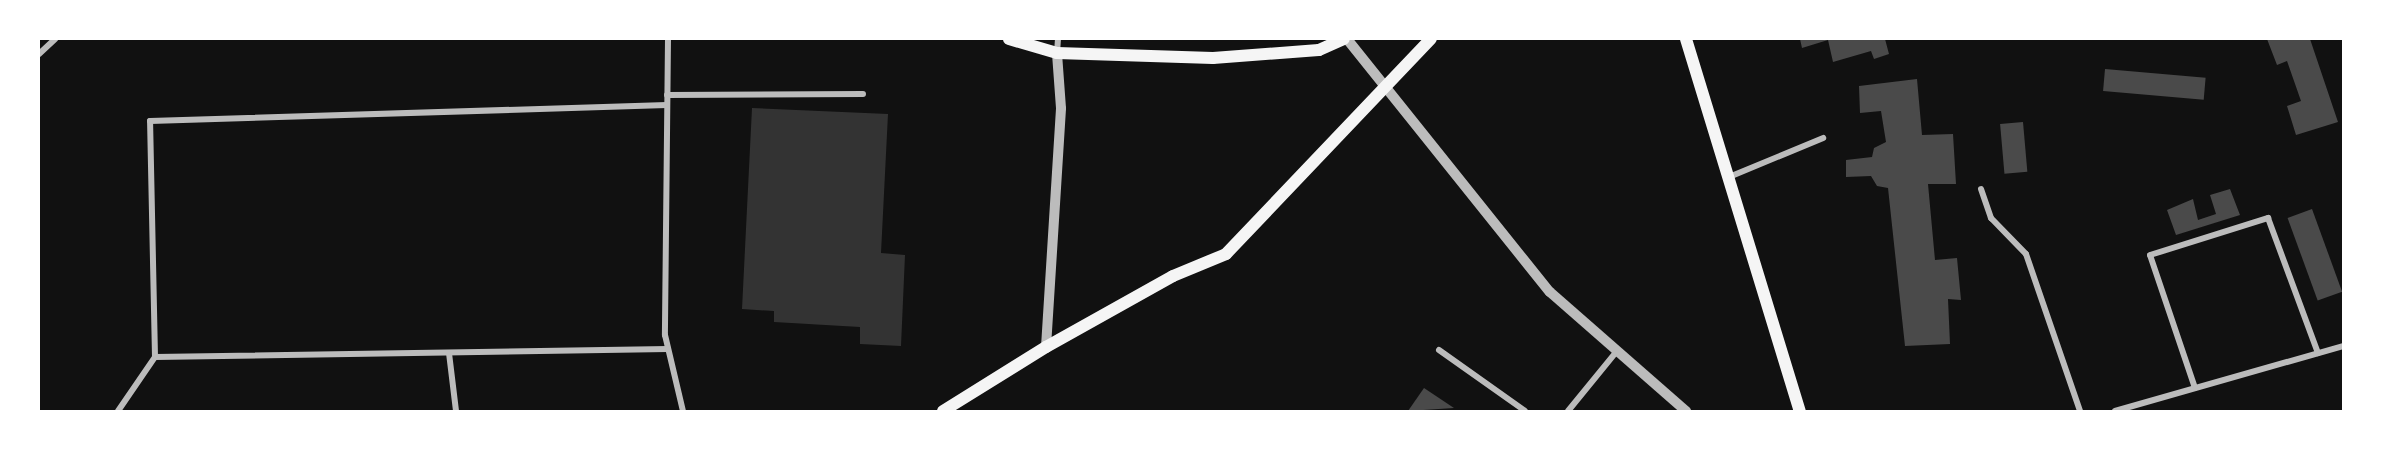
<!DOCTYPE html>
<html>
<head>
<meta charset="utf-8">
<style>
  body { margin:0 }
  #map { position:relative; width:2382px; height:450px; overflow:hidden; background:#111; font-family:"Work Sans",sans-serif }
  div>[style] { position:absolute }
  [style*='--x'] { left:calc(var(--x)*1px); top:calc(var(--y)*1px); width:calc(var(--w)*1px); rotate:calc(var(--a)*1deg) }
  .water>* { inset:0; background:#333 }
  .building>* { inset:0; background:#4a4a4a; transform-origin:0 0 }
  .minor>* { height:6px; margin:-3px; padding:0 3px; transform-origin:3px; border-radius:3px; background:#bcbcbc }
  .tertiary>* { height:10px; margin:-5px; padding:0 5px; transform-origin:5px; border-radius:5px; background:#bcbcbc }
  .secondary>* { height:12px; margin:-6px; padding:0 6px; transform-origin:6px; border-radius:6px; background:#f5f5f5 }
  .primary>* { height:12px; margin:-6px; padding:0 6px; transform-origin:6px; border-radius:6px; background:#f5f5f5 }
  span { translate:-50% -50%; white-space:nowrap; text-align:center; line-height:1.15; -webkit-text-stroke:4.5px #fff; paint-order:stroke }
  .frame { position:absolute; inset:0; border:40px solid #fff; pointer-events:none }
</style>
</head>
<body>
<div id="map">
  <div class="water">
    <i style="clip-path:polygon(752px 108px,888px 114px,881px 253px,905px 255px,901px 346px,860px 344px,860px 327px,774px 322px,774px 311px,742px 309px)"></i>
  </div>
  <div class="building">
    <i style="clip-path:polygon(1800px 39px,1885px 39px,1889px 54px,1874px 59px,1871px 51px,1833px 62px,1828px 40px,1802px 48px)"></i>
    <i style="clip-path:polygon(2267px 39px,2310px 39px,2338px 122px,2296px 135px,2287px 106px,2301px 101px,2287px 61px,2277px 65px)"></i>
    <i style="left:2105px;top:69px;width:101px;height:22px;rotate:5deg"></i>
    <i style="clip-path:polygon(1917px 79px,1922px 135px,1953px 134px,1956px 184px,1928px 184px,1935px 260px,1957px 258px,1961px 300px,1948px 299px,1950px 344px,1905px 346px,1888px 188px,1877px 186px,1871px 176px,1846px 177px,1846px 160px,1872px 157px,1874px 148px,1886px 142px,1881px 111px,1860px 113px,1859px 86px)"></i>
    <i style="left:2023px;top:122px;width:50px;height:23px;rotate:85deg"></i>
    <i style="clip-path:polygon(2230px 189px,2240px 215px,2176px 235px,2167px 210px,2193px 199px,2198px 220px,2216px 214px,2210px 195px)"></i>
    <i style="left:2312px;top:209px;width:88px;height:26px;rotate:70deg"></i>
    <i style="clip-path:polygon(1424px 388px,1454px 408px,1408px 411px)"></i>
  </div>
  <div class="minor">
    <i style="--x:668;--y:39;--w:296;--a:90.6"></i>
    <i style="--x:665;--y:335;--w:78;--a:76.7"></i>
    <i style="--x:1057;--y:53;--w:14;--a:-86"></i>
    <i style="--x:39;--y:54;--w:22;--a:-43"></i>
    <i style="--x:667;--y:95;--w:196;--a:-0.3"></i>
    <i style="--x:1729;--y:177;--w:102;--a:-22.5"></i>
    <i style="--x:1981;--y:189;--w:31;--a:71"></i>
    <i style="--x:1991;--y:218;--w:50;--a:45.8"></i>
    <i style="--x:2026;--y:254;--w:166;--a:71"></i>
    <i style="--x:1439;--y:350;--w:105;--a:35.3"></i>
    <i style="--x:449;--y:353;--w:58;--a:83.1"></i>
    <i style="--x:155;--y:357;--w:513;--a:-0.89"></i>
    <i style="--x:2195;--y:388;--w:140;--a:-108.7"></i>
    <i style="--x:2150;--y:255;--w:124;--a:-17.4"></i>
    <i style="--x:2268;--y:218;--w:144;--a:69.7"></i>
    <i style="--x:118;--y:411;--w:65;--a:-55.6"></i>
    <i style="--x:155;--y:357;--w:236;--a:-91.2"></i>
    <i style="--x:150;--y:121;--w:517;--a:-1.77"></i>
    <i style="--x:1568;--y:411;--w:77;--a:-50.8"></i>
    <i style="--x:2115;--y:411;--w:237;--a:-15.9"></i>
  </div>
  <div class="tertiary">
    <i style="--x:1347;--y:39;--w:324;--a:51.3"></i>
    <i style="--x:1550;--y:292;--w:181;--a:41.2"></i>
    <i style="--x:1046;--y:347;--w:239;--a:-86.4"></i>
    <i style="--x:1061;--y:108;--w:55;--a:-94.2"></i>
  </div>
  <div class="secondary">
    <i style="--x:943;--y:411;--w:121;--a:-31.9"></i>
    <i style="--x:1046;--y:347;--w:145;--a:-29.2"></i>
    <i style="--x:1173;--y:276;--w:57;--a:-22.5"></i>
    <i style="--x:1226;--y:254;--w:297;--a:-46.4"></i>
  </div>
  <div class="primary">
    <i style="--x:1009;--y:39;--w:50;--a:16.3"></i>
    <i style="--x:1057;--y:53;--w:156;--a:1.8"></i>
    <i style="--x:1213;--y:58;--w:106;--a:-4.3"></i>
    <i style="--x:1319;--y:50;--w:27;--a:-24"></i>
    <i style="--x:1686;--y:39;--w:389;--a:73"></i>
  </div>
  <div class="frame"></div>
</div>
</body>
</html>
